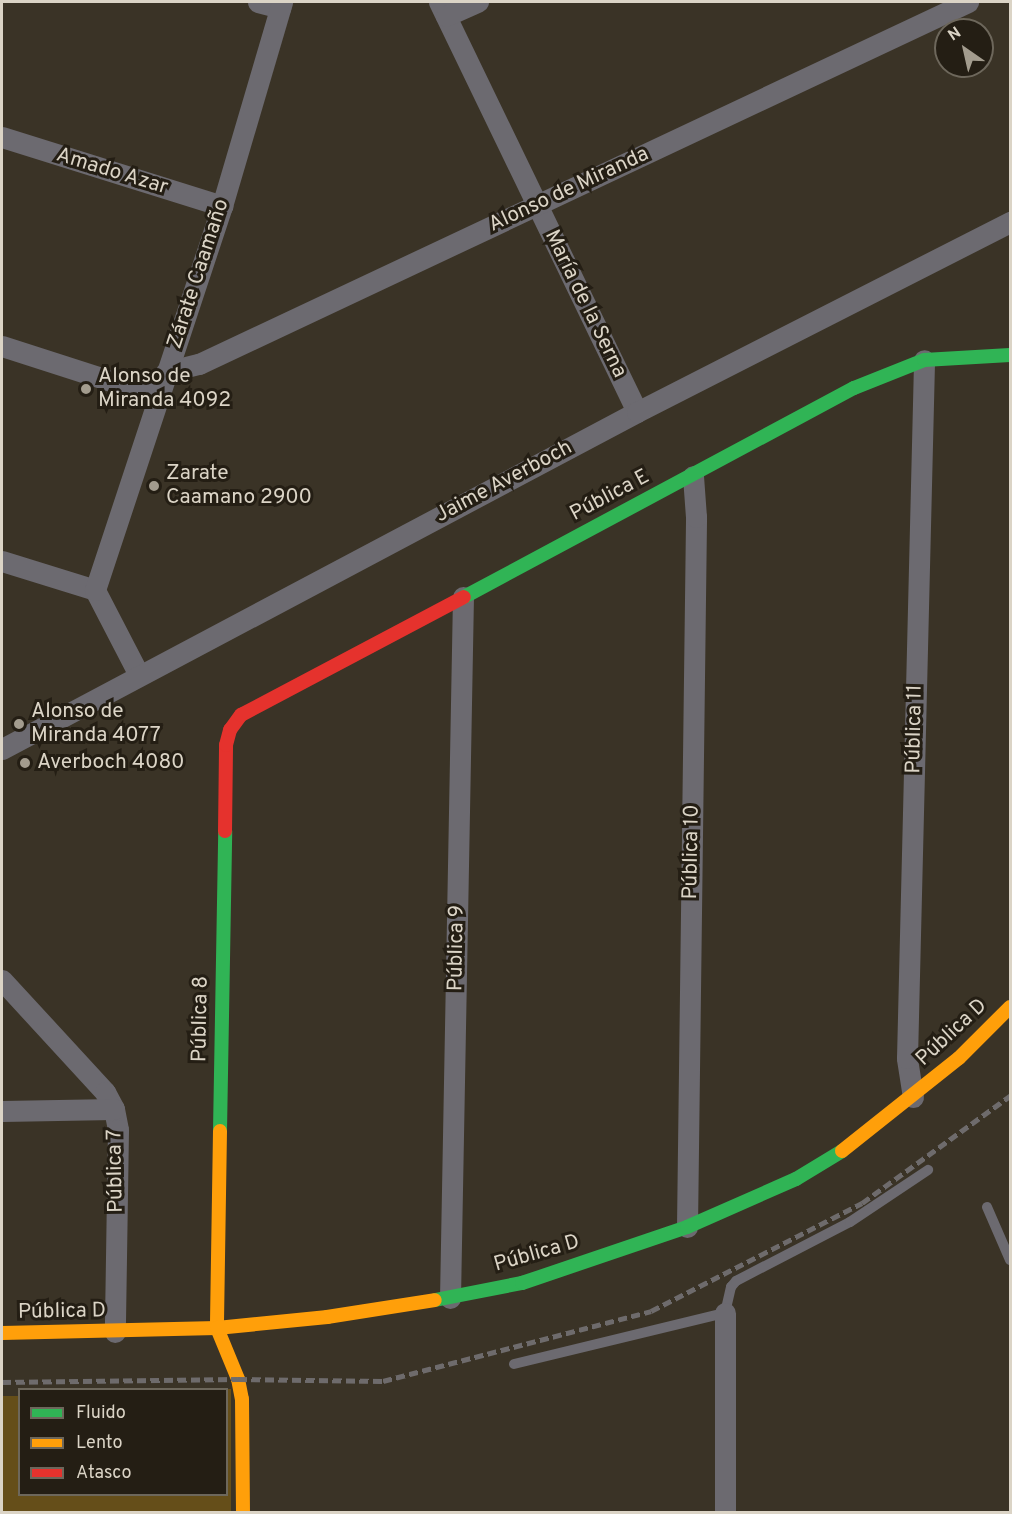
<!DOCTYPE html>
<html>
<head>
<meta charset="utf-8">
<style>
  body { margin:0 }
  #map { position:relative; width:1012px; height:1514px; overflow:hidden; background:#3a3326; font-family:Overpass,sans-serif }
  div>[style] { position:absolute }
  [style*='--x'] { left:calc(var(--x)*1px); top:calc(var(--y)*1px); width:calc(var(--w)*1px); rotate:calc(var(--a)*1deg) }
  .green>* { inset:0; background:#654e19 }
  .lane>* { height:10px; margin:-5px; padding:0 5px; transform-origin:5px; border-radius:5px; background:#6c6a70 }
  .street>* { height:21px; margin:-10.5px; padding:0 10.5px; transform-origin:10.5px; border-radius:10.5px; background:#6c6a70 }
  .fast>* { height:14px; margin:-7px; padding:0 7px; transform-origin:7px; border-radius:7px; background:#30b455 }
  .slow>* { height:14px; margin:-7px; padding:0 7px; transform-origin:7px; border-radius:7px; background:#ff9f0a }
  .jam>* { height:14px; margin:-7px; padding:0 7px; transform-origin:7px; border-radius:7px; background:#e5322d }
  .rail>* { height:4.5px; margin-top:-2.25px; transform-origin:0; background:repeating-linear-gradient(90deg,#6e6b6c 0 9px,transparent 0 13.5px) }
  .dots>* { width:16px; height:16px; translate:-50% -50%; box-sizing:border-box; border:3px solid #241e14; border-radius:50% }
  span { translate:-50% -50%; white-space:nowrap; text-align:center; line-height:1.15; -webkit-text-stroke:6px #241e14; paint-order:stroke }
  .street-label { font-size:21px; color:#dbd4c6 }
  .poi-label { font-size:21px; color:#dbd4c6 }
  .left { translate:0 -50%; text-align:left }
  .frame { position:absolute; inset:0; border:3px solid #dbd4c6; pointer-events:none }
  .legend { position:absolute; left:18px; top:1388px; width:210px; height:108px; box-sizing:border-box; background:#241e14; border:2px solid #6d675b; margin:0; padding:8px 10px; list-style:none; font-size:18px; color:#dbd4c6 }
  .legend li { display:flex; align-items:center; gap:12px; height:30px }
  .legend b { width:30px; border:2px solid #6d675b }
  .north { position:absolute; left:934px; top:18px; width:60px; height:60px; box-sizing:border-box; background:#241e14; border:2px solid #6d675b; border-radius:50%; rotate:326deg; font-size:16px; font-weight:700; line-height:24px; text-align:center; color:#dbd4c6 }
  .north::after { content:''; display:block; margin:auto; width:21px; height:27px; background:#a39c8e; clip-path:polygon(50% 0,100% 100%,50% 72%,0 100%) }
</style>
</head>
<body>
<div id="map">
  <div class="green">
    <i style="clip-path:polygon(205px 1389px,231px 1389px,231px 1512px,2px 1512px,2px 1396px,19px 1396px,20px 1494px,226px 1494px,226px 1390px)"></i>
  </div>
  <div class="lane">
    <i style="--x:987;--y:1207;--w:58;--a:66.5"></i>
    <i style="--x:514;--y:1364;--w:217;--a:-13.6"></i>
    <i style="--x:725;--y:1313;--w:27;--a:-77"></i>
    <i style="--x:731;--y:1287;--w:8;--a:-50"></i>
    <i style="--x:736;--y:1281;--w:128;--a:-27.4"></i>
    <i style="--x:850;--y:1222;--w:94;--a:-33.7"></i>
  </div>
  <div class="street">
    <i style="--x:258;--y:2;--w:23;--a:15"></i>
    <i style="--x:439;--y:2;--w:455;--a:64.2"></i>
    <i style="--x:446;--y:16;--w:35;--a:-24"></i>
    <i style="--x:2;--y:137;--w:231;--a:17.4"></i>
    <i style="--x:2;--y:346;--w:164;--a:17.8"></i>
    <i style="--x:166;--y:372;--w:34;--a:-14"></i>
    <i style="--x:199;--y:364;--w:850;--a:-25.21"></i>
    <i style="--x:2;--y:561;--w:97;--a:17.3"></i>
    <i style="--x:139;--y:675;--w:96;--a:-117.4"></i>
    <i style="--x:95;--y:590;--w:404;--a:-71.7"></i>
    <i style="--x:222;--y:206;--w:213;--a:-73.6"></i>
    <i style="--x:2;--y:749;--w:719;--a:-27.96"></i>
    <i style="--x:637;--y:412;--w:419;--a:-27"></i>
    <i style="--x:2;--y:980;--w:152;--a:47.4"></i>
    <i style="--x:105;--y:1092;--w:19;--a:62"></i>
    <i style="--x:114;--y:1109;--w:21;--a:79"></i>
    <i style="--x:118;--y:1130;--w:202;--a:90.9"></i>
    <i style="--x:913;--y:1097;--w:39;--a:-99"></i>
    <i style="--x:907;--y:1058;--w:698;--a:-88.6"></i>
    <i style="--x:2;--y:1111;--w:112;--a:-1"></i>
    <i style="--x:687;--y:1227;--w:710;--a:-89.27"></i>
    <i style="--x:696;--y:517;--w:41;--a:-94.2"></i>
    <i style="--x:450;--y:1298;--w:701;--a:-88.94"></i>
    <i style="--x:725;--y:1313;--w:199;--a:90"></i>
  </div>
  <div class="fast">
    <i style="--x:464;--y:597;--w:442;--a:-28.2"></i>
    <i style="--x:854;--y:388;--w:75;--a:-21.8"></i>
    <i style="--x:924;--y:360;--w:86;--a:-3.3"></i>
    <i style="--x:220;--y:1131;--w:300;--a:-89"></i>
    <i style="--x:435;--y:1300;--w:89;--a:-11.1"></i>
    <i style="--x:522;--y:1283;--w:174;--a:-18.7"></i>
    <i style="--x:687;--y:1227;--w:119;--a:-23.8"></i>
    <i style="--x:796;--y:1179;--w:54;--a:-31.3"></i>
  </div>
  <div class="slow">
    <i style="--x:220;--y:1131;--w:197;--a:90.9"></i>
    <i style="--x:217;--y:1328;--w:55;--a:67.6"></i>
    <i style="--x:238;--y:1379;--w:20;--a:79"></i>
    <i style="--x:242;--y:1399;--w:113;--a:89.5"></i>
    <i style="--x:842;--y:1151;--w:149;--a:-38.5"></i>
    <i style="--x:959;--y:1058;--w:72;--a:-45"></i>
    <i style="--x:2;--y:1333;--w:215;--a:-1.3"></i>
    <i style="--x:217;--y:1328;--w:111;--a:-5.7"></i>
    <i style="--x:327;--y:1317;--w:109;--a:-8.9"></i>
  </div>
  <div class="jam">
    <i style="--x:225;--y:831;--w:86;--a:-89.3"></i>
    <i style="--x:226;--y:745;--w:16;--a:-75"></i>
    <i style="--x:230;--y:730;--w:19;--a:-54"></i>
    <i style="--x:241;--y:715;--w:252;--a:-27.9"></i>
  </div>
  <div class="rail">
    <i style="--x:2;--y:1382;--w:236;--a:-0.7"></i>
    <i style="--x:238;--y:1379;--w:145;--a:0.8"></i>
    <i style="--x:383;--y:1381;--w:277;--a:-14.6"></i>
    <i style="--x:651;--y:1311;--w:237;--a:-27.1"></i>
    <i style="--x:862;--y:1203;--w:183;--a:-35.9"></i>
  </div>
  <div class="dots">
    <i style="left:86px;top:389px;background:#a39c8e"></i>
    <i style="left:154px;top:486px;background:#a39c8e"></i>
    <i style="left:19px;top:724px;background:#a39c8e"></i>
    <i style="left:25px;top:763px;background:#a39c8e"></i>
  </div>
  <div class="street-label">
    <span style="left:112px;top:172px;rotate:17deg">Amado Azar</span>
    <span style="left:569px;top:190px;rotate:-25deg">Alonso de Miranda</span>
    <span style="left:199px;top:274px;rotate:-72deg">Zárate Caamaño</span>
    <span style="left:585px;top:304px;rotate:64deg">María de la Serna</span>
    <span style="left:504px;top:482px;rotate:-28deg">Jaime Averboch</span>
    <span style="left:610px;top:496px;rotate:-28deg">Pública E</span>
    <span style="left:915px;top:729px;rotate:-89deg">Pública 11</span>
    <span style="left:692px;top:852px;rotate:-89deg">Pública 10</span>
    <span style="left:457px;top:948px;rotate:-89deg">Pública 9</span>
    <span style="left:201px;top:1019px;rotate:-89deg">Pública 8</span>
    <span style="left:952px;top:1033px;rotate:-43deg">Pública D</span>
    <span style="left:116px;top:1171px;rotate:-91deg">Pública 7</span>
    <span style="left:537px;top:1254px;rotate:-16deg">Pública D</span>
    <span style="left:62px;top:1312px;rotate:-1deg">Pública D</span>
  </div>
  <div class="poi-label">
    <span class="left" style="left:98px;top:389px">Alonso de<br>Miranda 4092</span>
    <span class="left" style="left:166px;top:486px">Zarate<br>Caamano 2900</span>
    <span class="left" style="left:31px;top:724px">Alonso de<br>Miranda 4077</span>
    <span class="left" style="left:37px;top:763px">Averboch 4080</span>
  </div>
  <div class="frame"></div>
  <ul class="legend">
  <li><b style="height:8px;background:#30b455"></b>Fluido</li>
  <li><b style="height:8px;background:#ff9f0a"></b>Lento</li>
  <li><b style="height:8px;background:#e5322d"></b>Atasco</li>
  </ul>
  <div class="north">N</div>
</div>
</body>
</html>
